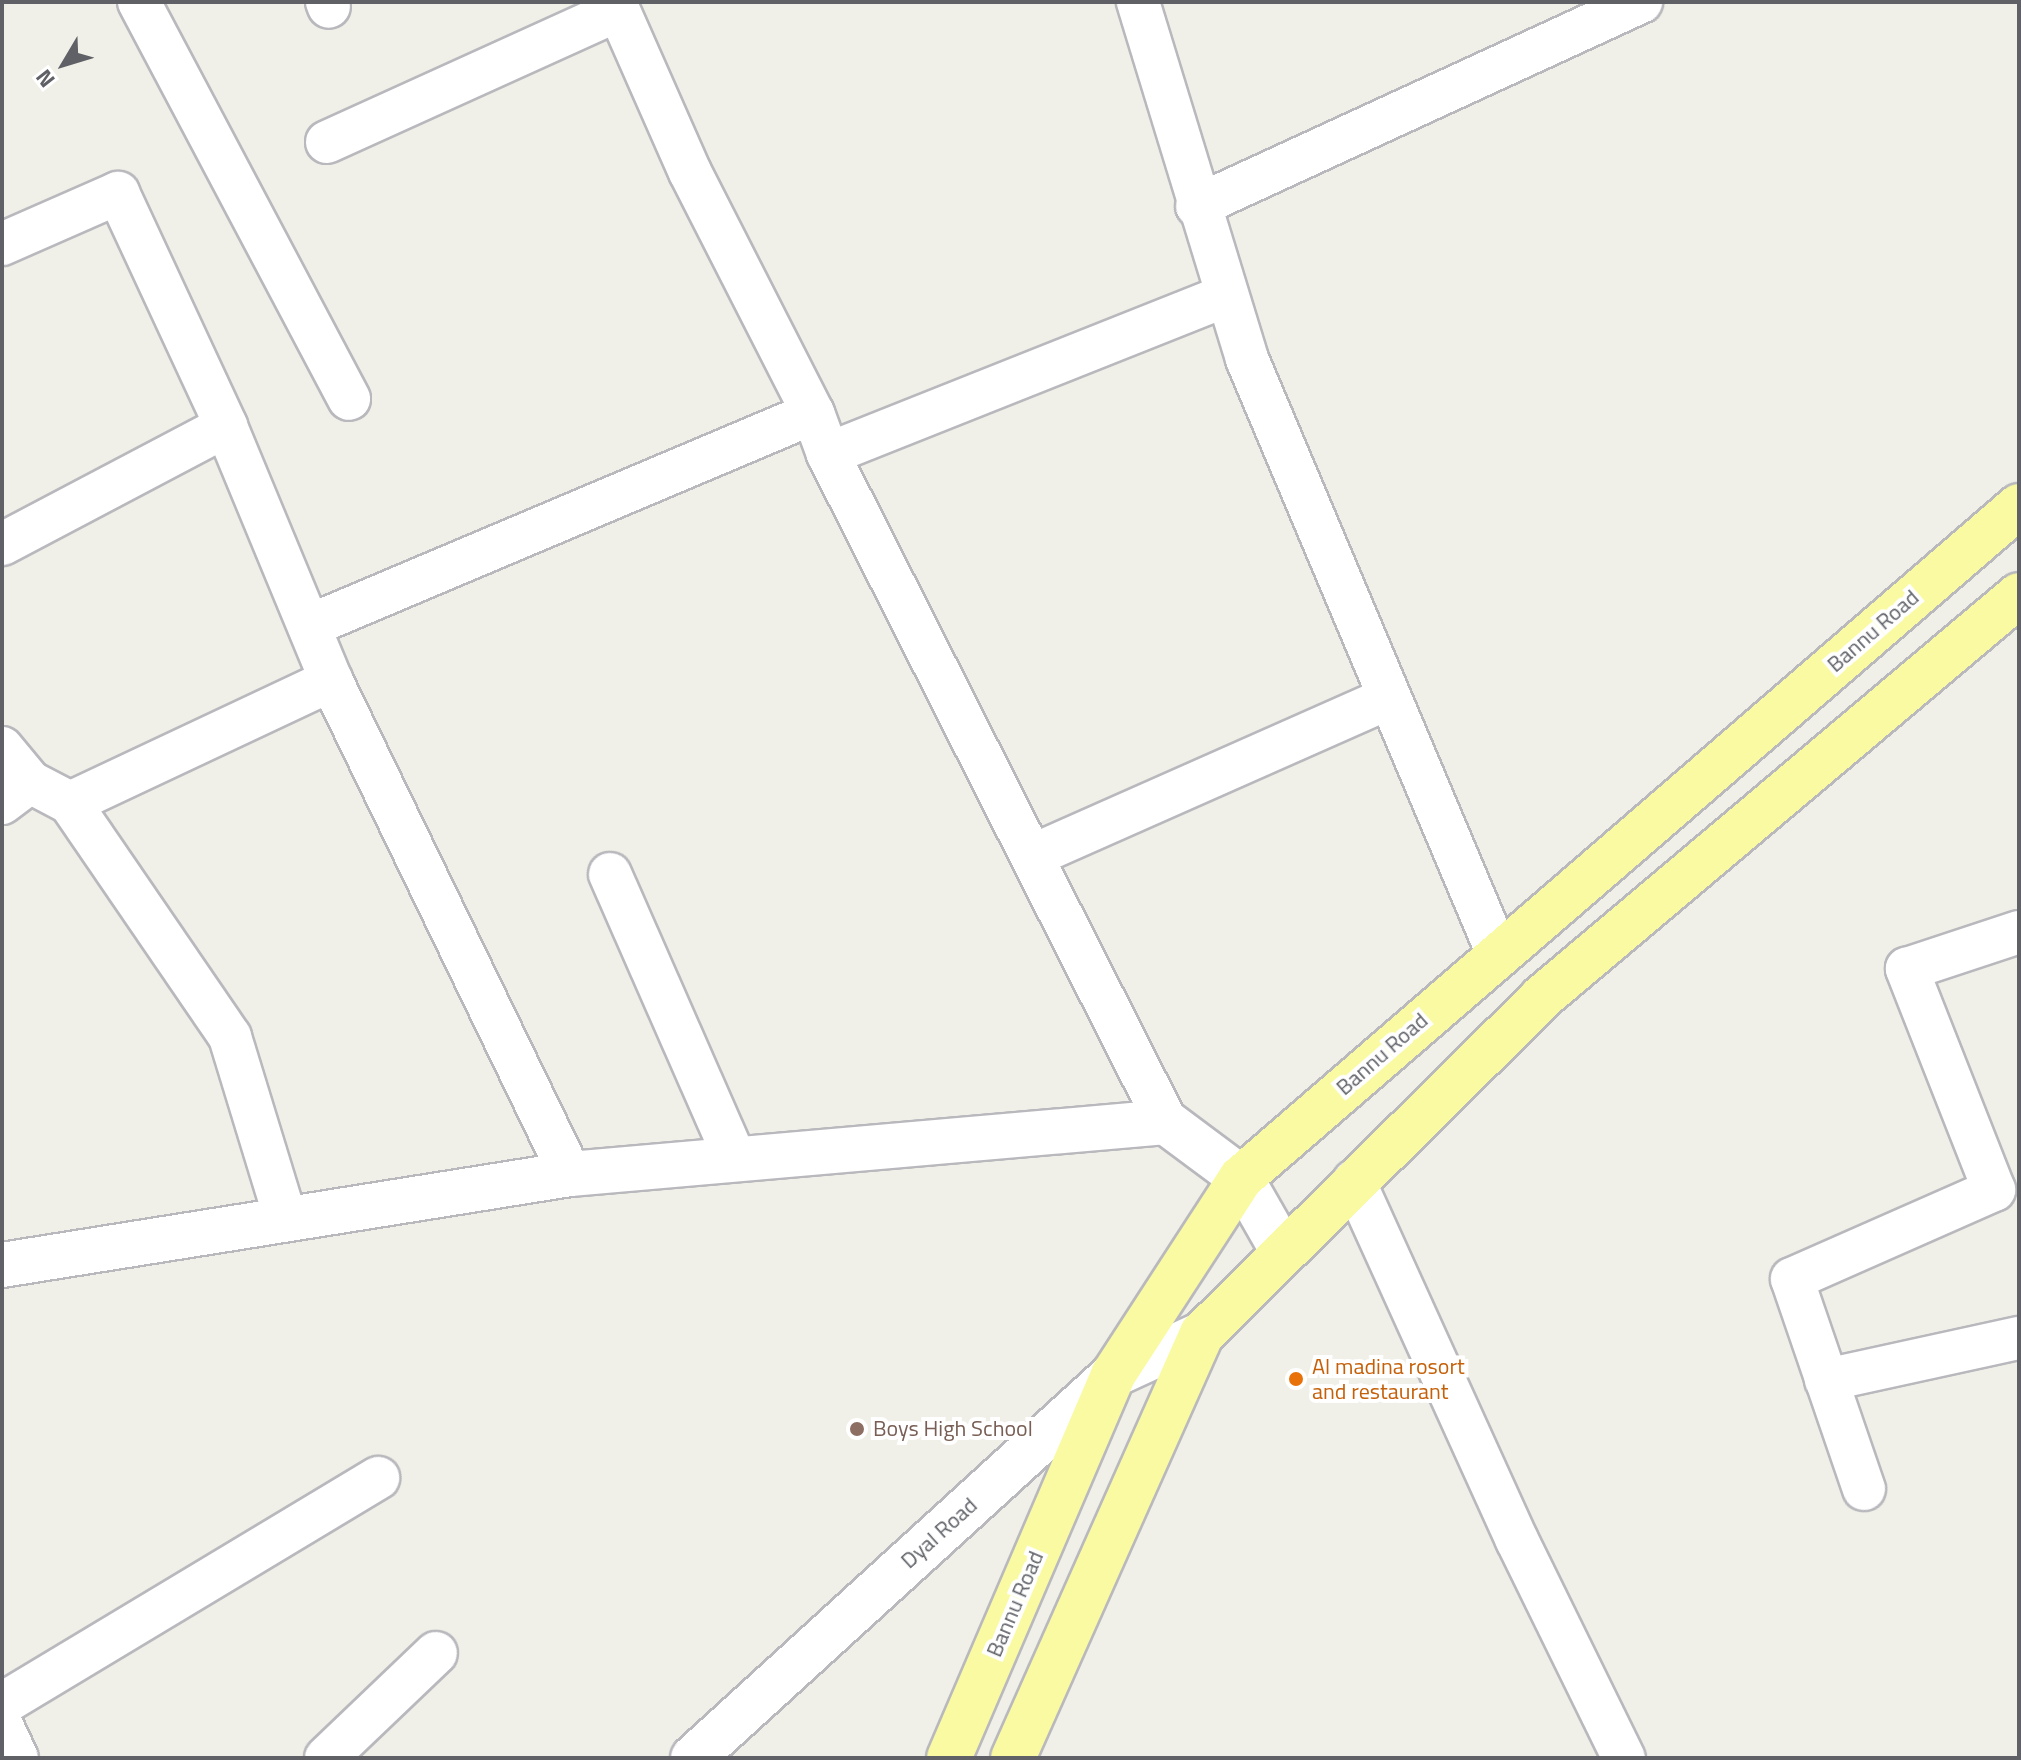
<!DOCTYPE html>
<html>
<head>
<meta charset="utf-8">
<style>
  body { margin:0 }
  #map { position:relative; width:2021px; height:1760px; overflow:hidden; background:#f0f0e8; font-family:"Titillium Web",sans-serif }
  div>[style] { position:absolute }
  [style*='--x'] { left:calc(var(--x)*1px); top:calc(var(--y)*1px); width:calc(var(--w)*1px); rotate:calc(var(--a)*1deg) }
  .roads { filter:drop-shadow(2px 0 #b8b8bd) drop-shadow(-2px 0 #b8b8bd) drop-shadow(0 2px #b8b8bd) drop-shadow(0 -2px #b8b8bd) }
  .minor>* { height:42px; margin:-21px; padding:0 21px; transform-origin:21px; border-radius:21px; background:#fff }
  .tertiary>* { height:44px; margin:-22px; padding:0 22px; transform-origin:22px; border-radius:22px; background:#fff }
  .trunk>* { height:44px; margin:-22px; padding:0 22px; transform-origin:22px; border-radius:22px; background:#fafaa2 }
  .dots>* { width:22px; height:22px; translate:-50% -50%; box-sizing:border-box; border:4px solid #fff; border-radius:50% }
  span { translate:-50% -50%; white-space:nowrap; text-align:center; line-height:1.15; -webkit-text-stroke:8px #fff; paint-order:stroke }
  .street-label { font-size:22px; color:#5f6167 }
  .food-label { font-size:22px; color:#c56008 }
  .left { translate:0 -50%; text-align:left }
  .education-label { font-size:22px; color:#785e54 }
  .frame { position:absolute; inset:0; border:4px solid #5f6167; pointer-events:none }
  .north { position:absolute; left:24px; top:24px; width:80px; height:80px; -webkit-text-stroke:6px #fff; paint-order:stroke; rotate:232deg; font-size:22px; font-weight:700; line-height:32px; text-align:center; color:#5f6167 }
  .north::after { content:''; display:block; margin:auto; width:28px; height:36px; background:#5f6167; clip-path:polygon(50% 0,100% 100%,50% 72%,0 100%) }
</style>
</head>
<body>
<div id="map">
  <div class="roads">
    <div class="minor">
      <i style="--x:139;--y:2;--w:449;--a:62.1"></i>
      <i style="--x:327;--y:2;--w:5;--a:68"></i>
      <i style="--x:615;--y:2;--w:186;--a:66.2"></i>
      <i style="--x:690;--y:172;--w:271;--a:63"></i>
      <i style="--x:813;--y:413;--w:44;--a:69.9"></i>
      <i style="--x:828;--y:454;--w:749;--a:63.16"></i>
      <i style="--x:1138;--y:2;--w:373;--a:73"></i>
      <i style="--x:1247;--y:359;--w:646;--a:67.13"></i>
      <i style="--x:327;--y:142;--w:320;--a:-24.4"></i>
      <i style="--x:1197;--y:206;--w:489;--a:-24.7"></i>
      <i style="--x:2;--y:244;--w:127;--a:-23.7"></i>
      <i style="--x:118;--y:193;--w:257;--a:65.1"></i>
      <i style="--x:226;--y:426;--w:253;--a:152.2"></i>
      <i style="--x:828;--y:454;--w:428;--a:-21.7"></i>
      <i style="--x:309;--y:626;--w:547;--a:-22.91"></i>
      <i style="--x:331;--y:680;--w:549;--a:64.18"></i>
      <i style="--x:2;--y:748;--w:44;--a:50.5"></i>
      <i style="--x:30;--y:782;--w:35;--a:143"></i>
      <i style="--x:30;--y:782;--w:45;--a:27.7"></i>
      <i style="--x:70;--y:803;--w:289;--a:-25.2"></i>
      <i style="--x:331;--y:680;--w:275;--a:-112.5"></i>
      <i style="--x:70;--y:803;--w:283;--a:55.6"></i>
      <i style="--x:230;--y:1037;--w:191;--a:73"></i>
      <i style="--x:1032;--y:856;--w:390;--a:-23.9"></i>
      <i style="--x:610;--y:874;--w:309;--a:66.3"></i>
      <i style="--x:1354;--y:1181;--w:394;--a:65.6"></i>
      <i style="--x:1517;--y:1540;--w:243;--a:63.9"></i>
      <i style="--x:1826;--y:1380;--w:198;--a:-12.3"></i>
      <i style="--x:1864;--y:1489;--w:222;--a:-108.9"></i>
      <i style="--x:1792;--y:1279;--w:221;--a:-23.8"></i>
      <i style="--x:1994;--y:1190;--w:238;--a:-111.5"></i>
      <i style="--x:1907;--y:969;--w:118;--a:-18.3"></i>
      <i style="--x:2;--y:1704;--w:439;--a:-31"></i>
      <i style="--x:2;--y:1726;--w:35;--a:65"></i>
      <i style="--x:326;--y:1758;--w:152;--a:-43.7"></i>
    </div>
    <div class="tertiary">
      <i style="--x:2;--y:1265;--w:575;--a:-9.1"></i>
      <i style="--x:570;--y:1174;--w:598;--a:-4.99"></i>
      <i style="--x:1166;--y:1122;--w:94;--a:36.7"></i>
      <i style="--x:1241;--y:1178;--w:83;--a:60.3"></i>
      <i style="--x:693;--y:1758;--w:568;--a:-42.36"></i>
      <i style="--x:1113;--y:1375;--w:98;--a:-24.7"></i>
    </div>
    <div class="trunk">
      <i style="--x:949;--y:1758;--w:417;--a:-66.8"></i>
      <i style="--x:1113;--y:1375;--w:235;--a:-57"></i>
      <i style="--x:1241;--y:1178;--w:1028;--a:-40.82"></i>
      <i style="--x:1013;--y:1758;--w:464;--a:-66"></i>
      <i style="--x:1202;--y:1334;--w:477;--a:-44.7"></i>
      <i style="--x:1541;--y:998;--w:625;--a:-40.13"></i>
    </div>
  </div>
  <div class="dots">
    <i style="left:1296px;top:1379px;background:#e8710a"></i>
    <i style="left:857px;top:1429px;background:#8d6e63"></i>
  </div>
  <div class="street-label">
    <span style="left:1873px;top:631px;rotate:-41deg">Bannu Road</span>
    <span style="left:1382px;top:1054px;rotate:-41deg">Bannu Road</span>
    <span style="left:939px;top:1533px;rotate:-42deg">Dyal Road</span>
    <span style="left:1015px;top:1604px;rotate:-67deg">Bannu Road</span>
  </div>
  <div class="food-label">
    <span class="left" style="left:1312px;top:1379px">Al madina rosort<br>and restaurant</span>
  </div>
  <div class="education-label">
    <span class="left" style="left:873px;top:1429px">Boys High School</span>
  </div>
  <div class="frame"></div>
  <div class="north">N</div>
</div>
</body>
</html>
